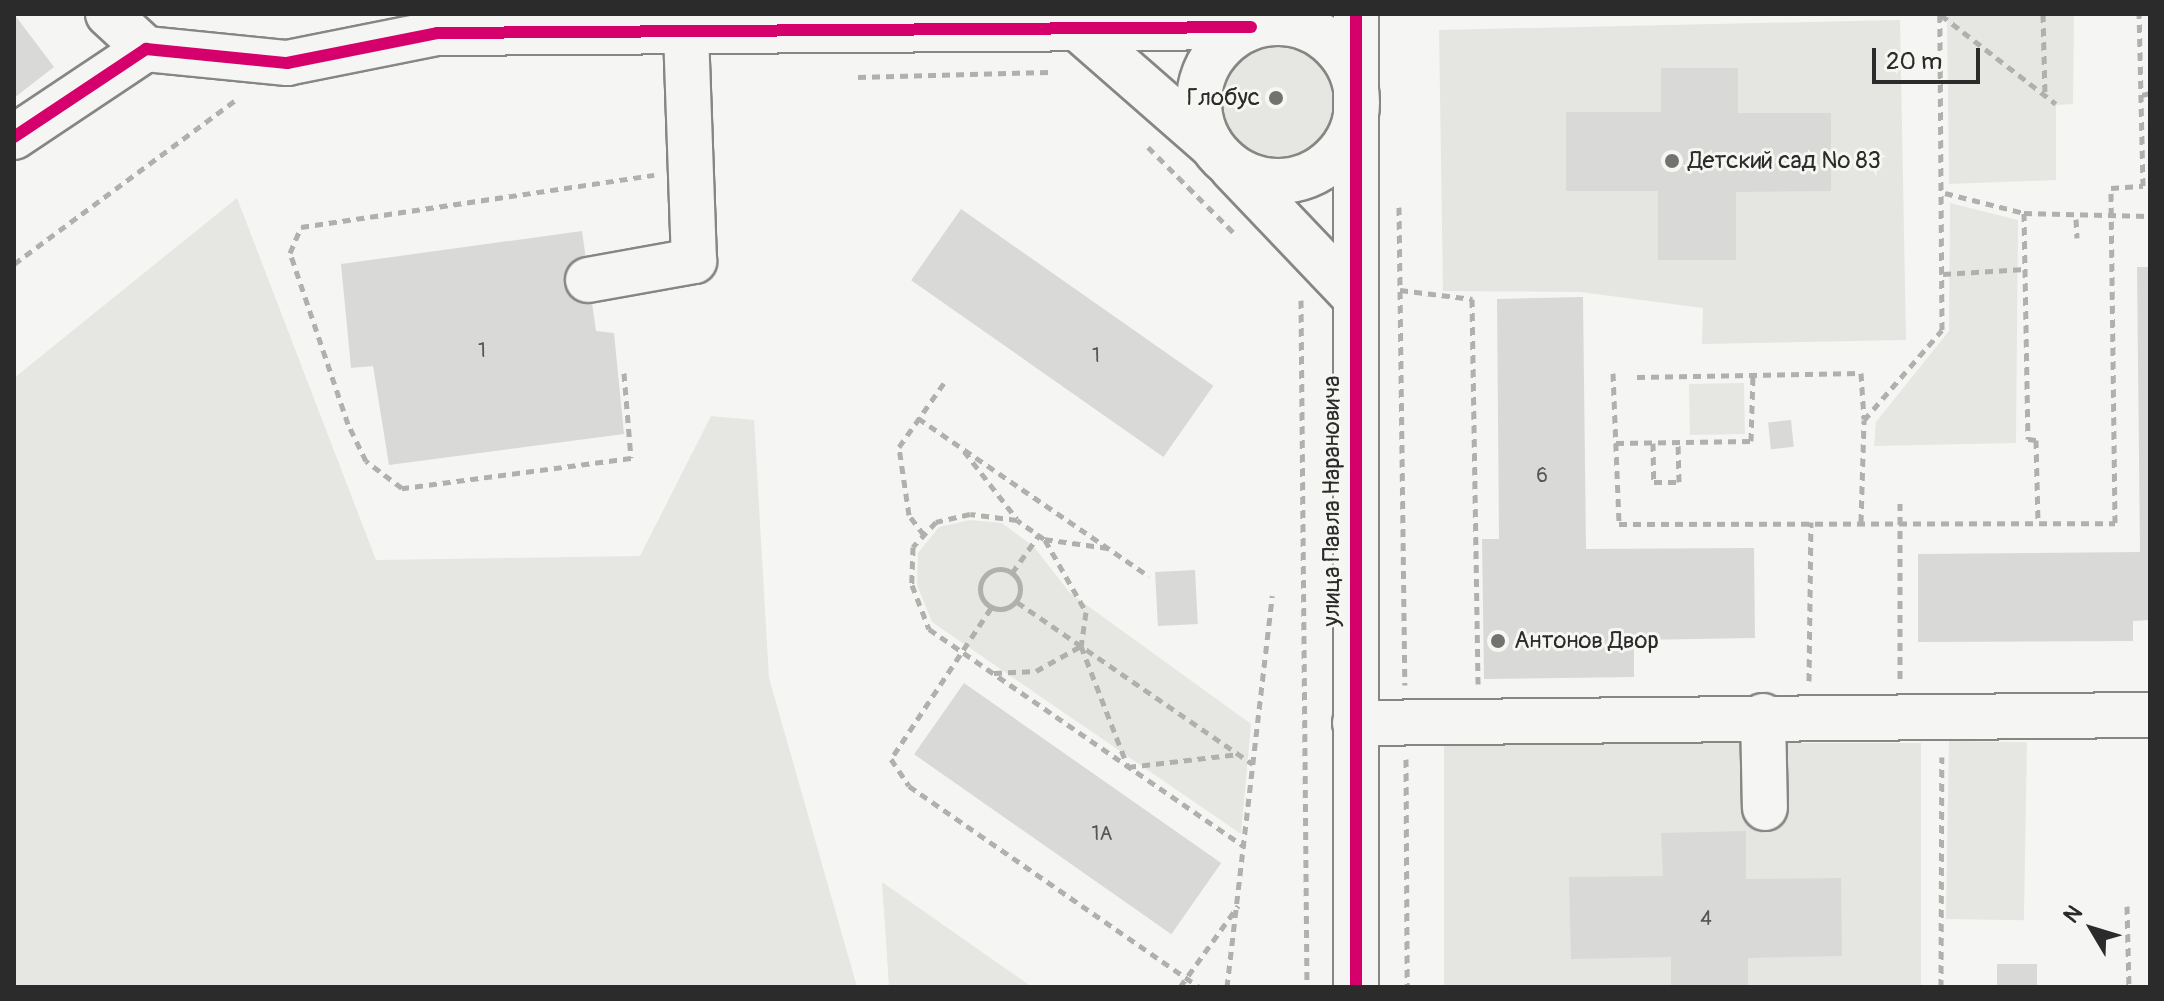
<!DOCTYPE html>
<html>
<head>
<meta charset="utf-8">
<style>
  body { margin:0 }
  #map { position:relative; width:2164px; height:1001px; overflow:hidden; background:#f5f5f3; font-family:Pangolin,sans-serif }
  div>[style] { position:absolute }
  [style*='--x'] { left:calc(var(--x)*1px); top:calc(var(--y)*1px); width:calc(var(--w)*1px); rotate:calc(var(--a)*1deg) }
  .built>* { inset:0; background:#e5e5e2; transform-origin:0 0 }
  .green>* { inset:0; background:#e6e6e2; transform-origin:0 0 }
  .round { border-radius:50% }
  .building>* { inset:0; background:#d9d9d8; transform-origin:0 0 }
  .path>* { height:5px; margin-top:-2.5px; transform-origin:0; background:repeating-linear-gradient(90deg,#b0b0af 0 8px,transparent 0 14px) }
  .path>.ring { margin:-2.5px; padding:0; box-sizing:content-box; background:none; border:5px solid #b0b0af; border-radius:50% }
  .roads { filter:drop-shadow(2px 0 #868685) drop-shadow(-2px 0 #868685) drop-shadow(0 2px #868685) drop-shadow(0 -2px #868685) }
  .minor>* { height:44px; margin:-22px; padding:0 22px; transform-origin:22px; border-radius:22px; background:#f5f5f3 }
  .minor>.ring { margin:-22px; padding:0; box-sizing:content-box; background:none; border:44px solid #f5f5f3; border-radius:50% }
  .cycleway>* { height:12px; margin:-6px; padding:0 6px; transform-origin:6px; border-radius:6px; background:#d6006c }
  .dots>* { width:22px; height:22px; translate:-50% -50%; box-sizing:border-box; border:4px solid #f6f6f2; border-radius:50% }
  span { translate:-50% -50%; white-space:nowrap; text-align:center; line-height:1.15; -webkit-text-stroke:6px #f6f6f2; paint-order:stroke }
  .number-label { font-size:20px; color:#565656 }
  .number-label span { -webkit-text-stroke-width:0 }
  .poi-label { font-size:24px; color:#2b2b2b }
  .right { translate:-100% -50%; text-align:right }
  .left { translate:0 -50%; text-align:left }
  .street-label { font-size:24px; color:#2b2b2b }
  .frame { position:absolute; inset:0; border:16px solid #2b2b2b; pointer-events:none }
  .north { position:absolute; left:2052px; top:889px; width:80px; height:80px; -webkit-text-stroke:6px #f6f6f2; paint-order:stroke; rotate:308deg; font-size:22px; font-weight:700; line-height:32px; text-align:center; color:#2b2b2b }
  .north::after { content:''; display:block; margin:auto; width:28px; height:36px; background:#2b2b2b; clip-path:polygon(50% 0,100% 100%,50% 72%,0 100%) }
  .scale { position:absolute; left:1872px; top:48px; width:108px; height:36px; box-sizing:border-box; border:4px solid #2b2b2b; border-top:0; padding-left:10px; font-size:24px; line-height:28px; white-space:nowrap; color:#2b2b2b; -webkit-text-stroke:6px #f6f6f2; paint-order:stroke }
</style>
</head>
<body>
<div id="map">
  <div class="built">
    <i style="clip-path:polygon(1900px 20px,1906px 340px,1702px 344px,1703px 308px,1580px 292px,1443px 291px,1439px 30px)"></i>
    <i style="left:1921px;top:743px;width:244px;height:477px;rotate:90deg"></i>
  </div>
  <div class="green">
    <i style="clip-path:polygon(1947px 14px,2074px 14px,2073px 104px,2056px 105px,2056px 180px,1949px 184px)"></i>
    <i class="round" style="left:1216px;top:41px;width:122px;height:122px"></i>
    <i style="clip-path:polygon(237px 198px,376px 560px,640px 556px,711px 416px,754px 420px,769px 678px,857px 987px,14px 987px,14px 378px)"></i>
    <i style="clip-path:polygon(1950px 203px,2018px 220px,2016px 443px,1874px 446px,1876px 422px,1949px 331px)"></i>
    <i style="left:1744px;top:383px;width:51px;height:55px;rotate:89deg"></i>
    <i style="clip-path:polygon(970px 520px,1002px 523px,1034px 547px,1070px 593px,1251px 724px,1241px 834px,932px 622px,917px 585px,918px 553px,939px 527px)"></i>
    <i style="left:1949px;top:741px;width:78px;height:178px;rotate:1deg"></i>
    <i style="clip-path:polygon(882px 882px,1032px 987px,889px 987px)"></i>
  </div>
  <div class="building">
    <i style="clip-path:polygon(14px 14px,54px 67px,14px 98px)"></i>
    <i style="clip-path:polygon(1661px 68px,1738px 68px,1738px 113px,1831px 113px,1831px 191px,1736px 192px,1736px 260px,1658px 260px,1658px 191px,1566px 191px,1566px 112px,1661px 112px)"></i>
    <i style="left:961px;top:209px;width:308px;height:87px;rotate:35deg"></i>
    <i style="clip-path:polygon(582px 231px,596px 331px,614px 333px,624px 434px,389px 465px,373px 366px,351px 368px,341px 264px)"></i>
    <i style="clip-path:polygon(2137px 267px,2150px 267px,2150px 620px,2133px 621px,2133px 641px,1918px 642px,1918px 554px,2140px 552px)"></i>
    <i style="clip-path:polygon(1583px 297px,1586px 549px,1754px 548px,1755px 638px,1634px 640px,1634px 677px,1484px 679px,1482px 539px,1499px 539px,1497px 299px)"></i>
    <i style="left:1791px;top:420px;width:27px;height:23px;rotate:84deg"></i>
    <i style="left:1195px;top:570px;width:54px;height:40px;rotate:87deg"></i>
    <i style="left:964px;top:683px;width:314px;height:87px;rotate:35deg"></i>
    <i style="clip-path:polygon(1746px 831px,1746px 879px,1841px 878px,1842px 956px,1748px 958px,1748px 987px,1671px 987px,1671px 957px,1571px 959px,1569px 877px,1663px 876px,1661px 833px)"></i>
    <i style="left:1997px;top:964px;width:40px;height:23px"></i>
  </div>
  <div class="path">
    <i style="--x:2043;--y:14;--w:81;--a:88.6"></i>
    <i style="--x:1941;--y:15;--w:145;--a:37.7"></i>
    <i style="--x:1297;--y:26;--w:12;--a:-90"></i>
    <i style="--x:858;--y:77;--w:192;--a:-1.5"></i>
    <i style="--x:2142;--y:95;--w:8;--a:-14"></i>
    <i style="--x:1148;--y:147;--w:123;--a:45"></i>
    <i style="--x:1945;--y:193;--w:81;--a:14.2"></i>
    <i style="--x:2024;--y:213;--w:226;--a:89"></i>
    <i style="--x:2028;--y:439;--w:8;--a:7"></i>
    <i style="--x:2036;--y:440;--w:83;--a:88.6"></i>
    <i style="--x:1399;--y:207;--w:478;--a:89.3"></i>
    <i style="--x:2024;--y:213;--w:126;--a:1.4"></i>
    <i style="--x:2076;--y:219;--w:19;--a:87"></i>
    <i style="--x:14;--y:264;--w:279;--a:-36.5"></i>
    <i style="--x:1943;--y:274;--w:82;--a:-3.5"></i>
    <i style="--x:1400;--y:290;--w:73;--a:7.1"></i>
    <i style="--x:1472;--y:299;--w:385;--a:89.1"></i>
    <i style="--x:1301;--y:300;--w:687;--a:89.5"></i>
    <i style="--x:624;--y:373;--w:85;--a:85.3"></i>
    <i style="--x:631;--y:458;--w:231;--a:172.5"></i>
    <i style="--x:402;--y:488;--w:45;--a:-143.1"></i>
    <i style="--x:366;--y:461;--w:41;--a:-115.9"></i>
    <i style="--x:348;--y:424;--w:181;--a:-108.7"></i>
    <i style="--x:290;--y:253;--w:28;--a:-67"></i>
    <i style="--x:301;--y:227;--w:357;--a:-8.4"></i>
    <i style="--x:1613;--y:373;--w:151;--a:87.7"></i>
    <i style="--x:1619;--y:524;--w:496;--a:-0.1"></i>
    <i style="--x:2115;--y:523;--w:335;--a:-90.7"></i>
    <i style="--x:2111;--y:188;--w:32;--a:-4"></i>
    <i style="--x:2143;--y:186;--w:172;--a:-91.3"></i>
    <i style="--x:1637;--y:377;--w:224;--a:-1"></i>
    <i style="--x:1861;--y:373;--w:46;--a:86.3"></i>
    <i style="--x:918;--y:418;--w:280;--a:34.4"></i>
    <i style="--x:1616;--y:443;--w:135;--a:-0.8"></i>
    <i style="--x:1751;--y:441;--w:66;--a:-88.3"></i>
    <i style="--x:1653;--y:443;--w:39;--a:89"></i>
    <i style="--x:1654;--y:482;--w:25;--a:0"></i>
    <i style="--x:1679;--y:482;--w:40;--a:-91.4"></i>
    <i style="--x:964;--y:451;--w:86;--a:52.1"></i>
    <i style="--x:1900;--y:503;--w:176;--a:90"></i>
    <i style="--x:1861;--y:522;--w:102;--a:-88.3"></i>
    <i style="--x:1864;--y:420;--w:119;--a:-49.1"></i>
    <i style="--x:1942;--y:330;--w:316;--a:-90.4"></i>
    <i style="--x:924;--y:535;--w:25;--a:-127"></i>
    <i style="--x:909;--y:515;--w:69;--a:-98.4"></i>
    <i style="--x:899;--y:447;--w:78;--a:-54.9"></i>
    <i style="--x:1045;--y:540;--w:83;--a:60.3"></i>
    <i style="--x:1086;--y:612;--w:34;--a:98"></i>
    <i style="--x:1108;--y:548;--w:65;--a:-172"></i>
    <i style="--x:1044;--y:539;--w:33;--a:-145"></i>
    <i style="--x:1017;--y:520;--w:47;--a:-172.7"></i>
    <i style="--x:970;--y:514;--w:35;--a:167"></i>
    <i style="--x:936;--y:522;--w:34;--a:133"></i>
    <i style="--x:913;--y:547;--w:38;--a:92"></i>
    <i style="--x:912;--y:585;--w:47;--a:68.9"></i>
    <i style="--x:929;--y:629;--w:384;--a:34.6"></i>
    <i class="ring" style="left:980px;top:569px;width:35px;height:35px"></i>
    <i style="--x:1012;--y:573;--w:47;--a:-54.6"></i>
    <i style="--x:1017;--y:602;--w:286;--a:34.5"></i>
    <i style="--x:991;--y:608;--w:181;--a:123.5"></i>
    <i style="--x:891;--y:759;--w:32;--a:56"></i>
    <i style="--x:909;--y:786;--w:353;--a:34.7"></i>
    <i style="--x:994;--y:673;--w:42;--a:-2.7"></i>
    <i style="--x:1036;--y:671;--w:51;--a:-29.1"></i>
    <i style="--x:1081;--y:646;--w:130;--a:68.8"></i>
    <i style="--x:1128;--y:767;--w:112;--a:-6.7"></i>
    <i style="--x:1809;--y:681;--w:159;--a:-89.3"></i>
    <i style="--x:1406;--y:759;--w:228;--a:89.7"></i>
    <i style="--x:2127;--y:906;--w:81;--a:88.6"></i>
    <i style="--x:1180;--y:987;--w:100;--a:-54.4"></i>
    <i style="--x:1227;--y:987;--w:394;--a:-83.4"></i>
    <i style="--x:1941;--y:987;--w:230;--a:-89.8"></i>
  </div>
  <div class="roads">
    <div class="minor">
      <i style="--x:108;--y:14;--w:52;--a:42.6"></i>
      <i style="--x:1356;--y:14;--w:973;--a:90"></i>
      <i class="ring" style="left:1199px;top:23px;width:114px;height:114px"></i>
      <i style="--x:1083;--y:33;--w:169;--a:41.2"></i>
      <i style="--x:14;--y:137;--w:159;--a:-33.7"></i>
      <i style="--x:146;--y:49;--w:142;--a:5.7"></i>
      <i style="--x:287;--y:63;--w:153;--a:-11.3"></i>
      <i style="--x:437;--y:33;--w:814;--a:-0.42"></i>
      <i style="--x:1232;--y:168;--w:175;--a:46.4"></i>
      <i style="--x:588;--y:280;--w:108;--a:-10.2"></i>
      <i style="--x:694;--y:261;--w:229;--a:-92"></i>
      <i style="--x:1763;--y:716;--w:92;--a:88.8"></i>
      <i style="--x:1355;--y:723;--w:795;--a:-0.58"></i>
    </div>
  </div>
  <div class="cycleway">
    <i style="--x:1356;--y:14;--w:973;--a:90"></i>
    <i style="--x:14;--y:137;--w:159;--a:-33.7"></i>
    <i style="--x:146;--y:49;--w:142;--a:5.7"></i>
    <i style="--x:287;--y:63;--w:153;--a:-11.3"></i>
    <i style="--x:437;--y:33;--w:814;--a:-0.42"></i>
  </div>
  <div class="dots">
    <i style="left:1276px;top:98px;background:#727271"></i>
    <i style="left:1672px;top:161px;background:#727271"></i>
    <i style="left:1498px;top:641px;background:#727271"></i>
  </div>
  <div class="number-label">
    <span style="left:482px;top:350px">1</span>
    <span style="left:1096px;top:355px">1</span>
    <span style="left:1542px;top:475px">6</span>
    <span style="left:1102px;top:833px">1А</span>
    <span style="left:1706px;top:918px">4</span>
  </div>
  <div class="poi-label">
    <span class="right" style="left:1260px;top:98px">Глобус</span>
    <span class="left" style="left:1688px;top:161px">Детский сад № 83</span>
    <span class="left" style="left:1514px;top:641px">Антонов Двор</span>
  </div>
  <div class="street-label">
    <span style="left:1332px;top:501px;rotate:-90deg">улица Павла Нарановича</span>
  </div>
  <div class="frame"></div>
  <div class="north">N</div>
  <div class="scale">20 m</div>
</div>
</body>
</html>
